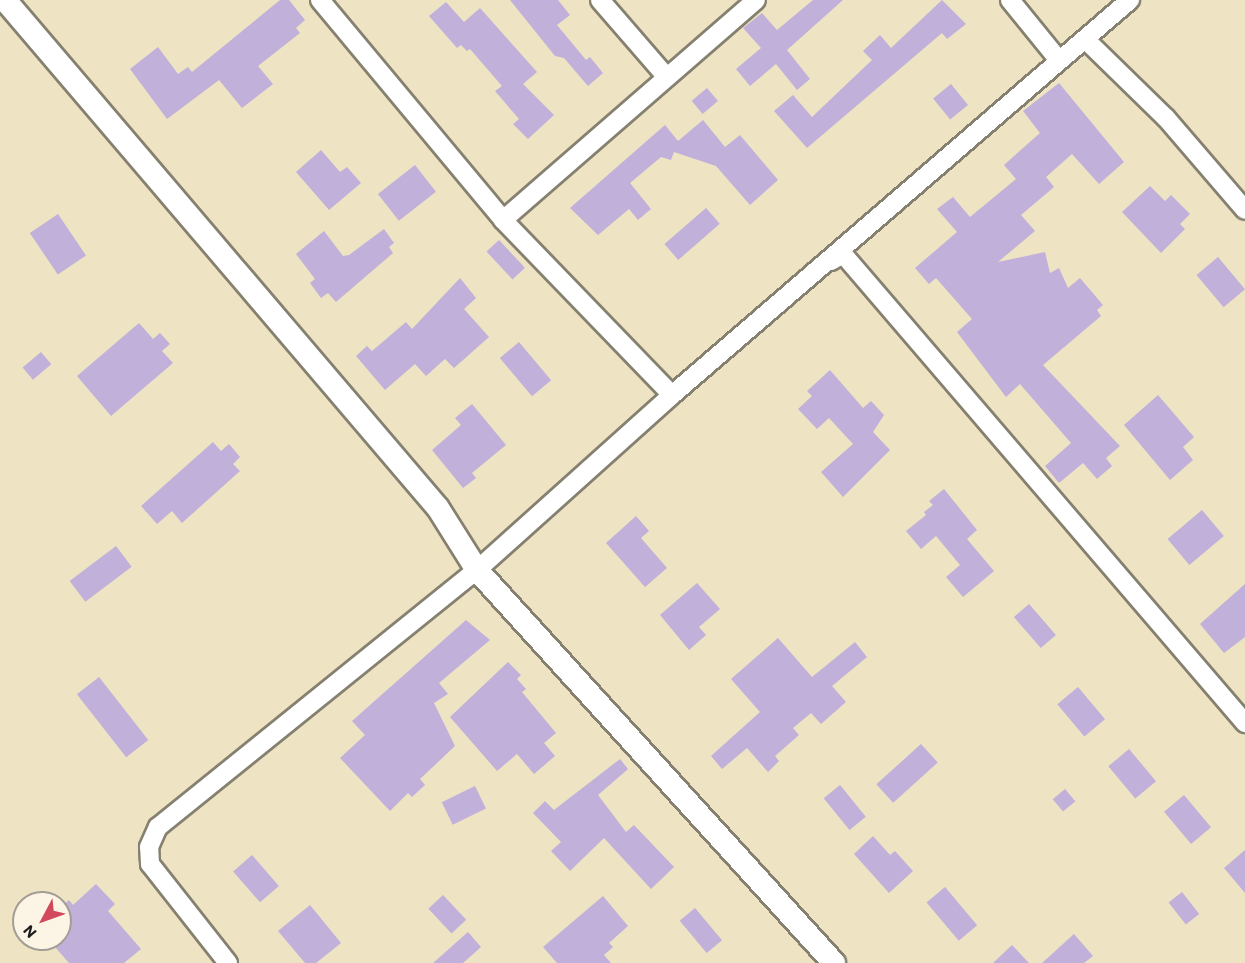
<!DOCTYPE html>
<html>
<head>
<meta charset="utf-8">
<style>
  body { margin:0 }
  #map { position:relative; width:1245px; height:963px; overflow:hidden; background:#eee3c3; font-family:Itim,sans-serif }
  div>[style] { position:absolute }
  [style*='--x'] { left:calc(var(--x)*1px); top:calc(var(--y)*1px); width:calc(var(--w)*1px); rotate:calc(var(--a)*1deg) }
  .building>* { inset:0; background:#c0b0da; transform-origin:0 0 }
  .roads { filter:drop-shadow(2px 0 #858070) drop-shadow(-2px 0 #858070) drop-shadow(0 2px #858070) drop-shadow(0 -2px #858070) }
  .minor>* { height:18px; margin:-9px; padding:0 9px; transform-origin:9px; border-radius:9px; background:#fff }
  .tertiary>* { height:22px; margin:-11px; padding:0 11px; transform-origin:11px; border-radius:11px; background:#fff }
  span { translate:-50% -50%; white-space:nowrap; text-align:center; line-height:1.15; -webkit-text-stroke:4.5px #fcf5e5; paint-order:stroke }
  .north { position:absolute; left:12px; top:891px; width:60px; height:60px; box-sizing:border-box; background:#fcf5e5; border:2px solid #a29e95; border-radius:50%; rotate:229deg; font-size:16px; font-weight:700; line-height:24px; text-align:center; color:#1c1c1c }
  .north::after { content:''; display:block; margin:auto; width:21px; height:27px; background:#d1495b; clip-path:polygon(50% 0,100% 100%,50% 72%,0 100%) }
</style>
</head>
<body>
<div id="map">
  <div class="building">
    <i style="clip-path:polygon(280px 0,289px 0,305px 20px,296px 28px,300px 33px,258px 66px,273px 84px,242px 108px,219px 80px,167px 119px,130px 69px,158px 47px,178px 74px,188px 67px,192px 72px)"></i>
    <i style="clip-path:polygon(510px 0,558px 0,570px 15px,557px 25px,586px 60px,590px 57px,603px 73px,588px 86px,564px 58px,555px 56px)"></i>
    <i style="clip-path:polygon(813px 0,843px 0,787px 50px,810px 79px,797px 90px,776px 64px,750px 86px,736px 69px,761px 48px,743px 28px,762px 13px,777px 30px)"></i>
    <i style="clip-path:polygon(942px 0,966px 24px,947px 39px,942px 33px,807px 148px,774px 111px,793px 95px,812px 117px,872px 60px,863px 51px,880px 35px,891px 48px)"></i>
    <i style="clip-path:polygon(446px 2px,464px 22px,480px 8px,537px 72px,523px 84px,554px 115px,528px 139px,513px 124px,519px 119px,495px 91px,502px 86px,470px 49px,467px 51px,461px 45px,457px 48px,429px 16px)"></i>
    <i style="clip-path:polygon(1059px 83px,1124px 162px,1099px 184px,1072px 154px,1046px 177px,1054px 187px,1021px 215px,1035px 231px,998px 262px,1045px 252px,1050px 273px,1059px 268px,1068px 288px,1080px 278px,1103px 305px,1097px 310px,1101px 316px,1043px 365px,1120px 446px,1106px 458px,1112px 466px,1097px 479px,1083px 463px,1059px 483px,1045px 466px,1071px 443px,1020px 384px,1006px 397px,957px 332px,972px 319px,936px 278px,929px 284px,915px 268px,957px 232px,937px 209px,953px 197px,970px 217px,1016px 179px,1004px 165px,1040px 133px,1023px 111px)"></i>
    <i style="left:951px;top:84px;width:27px;height:23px;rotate:51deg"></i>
    <i style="left:707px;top:88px;width:17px;height:20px;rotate:50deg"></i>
    <i style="clip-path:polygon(703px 120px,725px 147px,740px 135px,778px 180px,750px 205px,716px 166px,674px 152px,671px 160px,661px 157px,630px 183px,651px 209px,638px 220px,629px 209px,598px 235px,570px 208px,665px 125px,678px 141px)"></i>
    <i style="clip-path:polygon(321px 150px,340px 172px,347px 167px,361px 183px,329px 210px,296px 172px)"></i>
    <i style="left:415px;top:165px;width:34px;height:47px;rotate:52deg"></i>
    <i style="clip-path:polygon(1150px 186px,1165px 201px,1171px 195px,1190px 214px,1180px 224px,1185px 229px,1161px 253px,1122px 212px)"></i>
    <i style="left:706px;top:208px;width:21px;height:55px;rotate:49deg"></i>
    <i style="left:58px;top:214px;width:50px;height:34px;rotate:56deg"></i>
    <i style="clip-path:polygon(384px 229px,394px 243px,389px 247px,393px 253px,336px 302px,328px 293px,321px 298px,310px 283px,315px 279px,296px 254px,324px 231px,343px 256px,349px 255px)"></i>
    <i style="left:499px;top:240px;width:38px;height:17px;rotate:47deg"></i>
    <i style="left:1218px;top:257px;width:42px;height:28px;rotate:50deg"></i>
    <i style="clip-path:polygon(460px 278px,476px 298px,464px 309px,489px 337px,454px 368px,445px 359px,426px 376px,415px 364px,385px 390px,356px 356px,367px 346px,372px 351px,406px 322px,412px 329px)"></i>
    <i style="clip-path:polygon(139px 323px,153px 339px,160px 333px,170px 344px,162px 351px,173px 363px,111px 416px,77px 376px)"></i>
    <i style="left:519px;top:342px;width:50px;height:25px;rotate:50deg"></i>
    <i style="left:41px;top:352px;width:16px;height:24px;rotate:50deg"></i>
    <i style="clip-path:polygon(830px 370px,863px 408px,871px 401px,884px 415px,873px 432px,890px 450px,843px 497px,821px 472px,853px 444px,829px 418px,817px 429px,798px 409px,812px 396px,807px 391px)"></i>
    <i style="clip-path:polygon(1158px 395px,1194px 437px,1183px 447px,1193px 460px,1170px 480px,1124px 425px)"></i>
    <i style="clip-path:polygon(472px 404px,506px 445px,472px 473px,476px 478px,463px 488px,432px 450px,461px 425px,455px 418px)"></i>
    <i style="clip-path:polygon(213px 442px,221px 451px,229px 444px,240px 457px,233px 464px,240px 471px,182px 523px,172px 511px,157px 524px,141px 506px)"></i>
    <i style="clip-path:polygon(944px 489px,977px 530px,967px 539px,994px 571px,963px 597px,946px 577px,960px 565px,936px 536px,921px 549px,906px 531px,926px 515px,924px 512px,933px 505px,929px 501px)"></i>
    <i style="left:1202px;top:510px;width:34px;height:45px;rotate:50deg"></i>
    <i style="clip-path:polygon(636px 516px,649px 531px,641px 538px,667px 568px,645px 587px,606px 543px)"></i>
    <i style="left:116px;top:546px;width:26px;height:58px;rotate:53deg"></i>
    <i style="clip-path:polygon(697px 583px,720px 609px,699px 627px,706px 635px,689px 650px,660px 615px)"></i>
    <i style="clip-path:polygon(1245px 584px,1245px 637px,1224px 653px,1200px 624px)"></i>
    <i style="left:1029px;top:604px;width:41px;height:20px;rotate:49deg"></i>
    <i style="clip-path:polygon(466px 620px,490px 640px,439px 683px,448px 694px,434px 703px,455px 746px,420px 779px,425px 785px,412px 797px,408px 793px,390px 811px,340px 758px,365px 735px,352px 721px)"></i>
    <i style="clip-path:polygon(778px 638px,812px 677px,855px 642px,867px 657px,832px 686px,846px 702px,821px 724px,811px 713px,793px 728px,799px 735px,775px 756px,779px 761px,768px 772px,747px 748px,722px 769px,711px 756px,760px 712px,731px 679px)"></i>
    <i style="clip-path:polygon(508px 662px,521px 675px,517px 679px,526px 689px,522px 692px,556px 733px,544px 743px,555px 756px,534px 774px,517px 754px,497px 771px,450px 717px)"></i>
    <i style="left:99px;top:677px;width:80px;height:28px;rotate:52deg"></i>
    <i style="left:1078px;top:687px;width:42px;height:27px;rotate:50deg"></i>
    <i style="left:921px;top:744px;width:25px;height:60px;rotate:48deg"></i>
    <i style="left:1129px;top:749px;width:42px;height:27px;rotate:50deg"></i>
    <i style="clip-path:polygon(620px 759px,628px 769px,598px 795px,626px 832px,634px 825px,674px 867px,651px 889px,604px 838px,570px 871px,551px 851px,561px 842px,533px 813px,545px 801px,554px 810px)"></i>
    <i style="left:840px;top:785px;width:41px;height:21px;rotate:51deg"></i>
    <i style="left:475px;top:786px;width:25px;height:37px;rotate:64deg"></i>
    <i style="left:1065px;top:789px;width:16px;height:16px;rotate:50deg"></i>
    <i style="left:1184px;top:795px;width:42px;height:26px;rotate:50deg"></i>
    <i style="clip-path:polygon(873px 836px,890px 855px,895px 851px,913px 871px,889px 893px,854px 854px)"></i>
    <i style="clip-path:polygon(1245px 850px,1245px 893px,1224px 868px)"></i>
    <i style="left:252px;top:855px;width:41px;height:25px;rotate:49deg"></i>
    <i style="clip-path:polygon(96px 884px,115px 904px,108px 911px,141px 949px,124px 963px,69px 963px,48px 939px,60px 939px,60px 908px,69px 900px,73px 905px)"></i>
    <i style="left:945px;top:887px;width:50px;height:24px;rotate:50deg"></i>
    <i style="left:1182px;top:892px;width:28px;height:17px;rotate:52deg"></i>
    <i style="left:443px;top:895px;width:34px;height:20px;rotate:47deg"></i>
    <i style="clip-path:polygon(603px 896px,628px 926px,609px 943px,613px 947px,604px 955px,611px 963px,557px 963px,543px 947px)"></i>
    <i style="clip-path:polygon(310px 905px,341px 943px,316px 963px,305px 963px,278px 931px)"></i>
    <i style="left:695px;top:908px;width:42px;height:20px;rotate:50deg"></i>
    <i style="clip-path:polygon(468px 932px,481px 947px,463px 963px,433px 963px)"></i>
    <i style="clip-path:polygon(1074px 934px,1093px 956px,1084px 963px,1042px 963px)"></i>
    <i style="clip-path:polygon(1012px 945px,1029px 963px,993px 963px)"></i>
  </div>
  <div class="roads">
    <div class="minor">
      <i style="--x:320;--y:0;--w:286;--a:50.2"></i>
      <i style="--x:503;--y:220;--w:243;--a:46"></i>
      <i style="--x:600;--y:0;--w:99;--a:49.1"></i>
      <i style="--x:1010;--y:0;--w:76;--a:50.9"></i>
      <i style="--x:1086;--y:40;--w:112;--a:44.3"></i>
      <i style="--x:1166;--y:118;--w:121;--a:49.3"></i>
      <i style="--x:503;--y:220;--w:335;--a:-41"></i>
      <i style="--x:831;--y:261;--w:14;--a:-30"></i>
      <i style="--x:843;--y:254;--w:618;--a:49.4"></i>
      <i style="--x:228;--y:963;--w:126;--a:-128.2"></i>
      <i style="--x:150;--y:864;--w:17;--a:-93"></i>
      <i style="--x:149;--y:847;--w:22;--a:-66"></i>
      <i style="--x:158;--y:827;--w:410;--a:-38.9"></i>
      <i style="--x:477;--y:570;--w:262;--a:-41.9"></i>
      <i style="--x:672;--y:395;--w:605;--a:-40.78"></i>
    </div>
    <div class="tertiary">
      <i style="--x:5;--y:0;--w:667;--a:49.56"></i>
      <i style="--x:438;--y:508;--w:73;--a:57.8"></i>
      <i style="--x:477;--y:570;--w:531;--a:47.75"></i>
    </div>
  </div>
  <div class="north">N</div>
</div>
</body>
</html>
